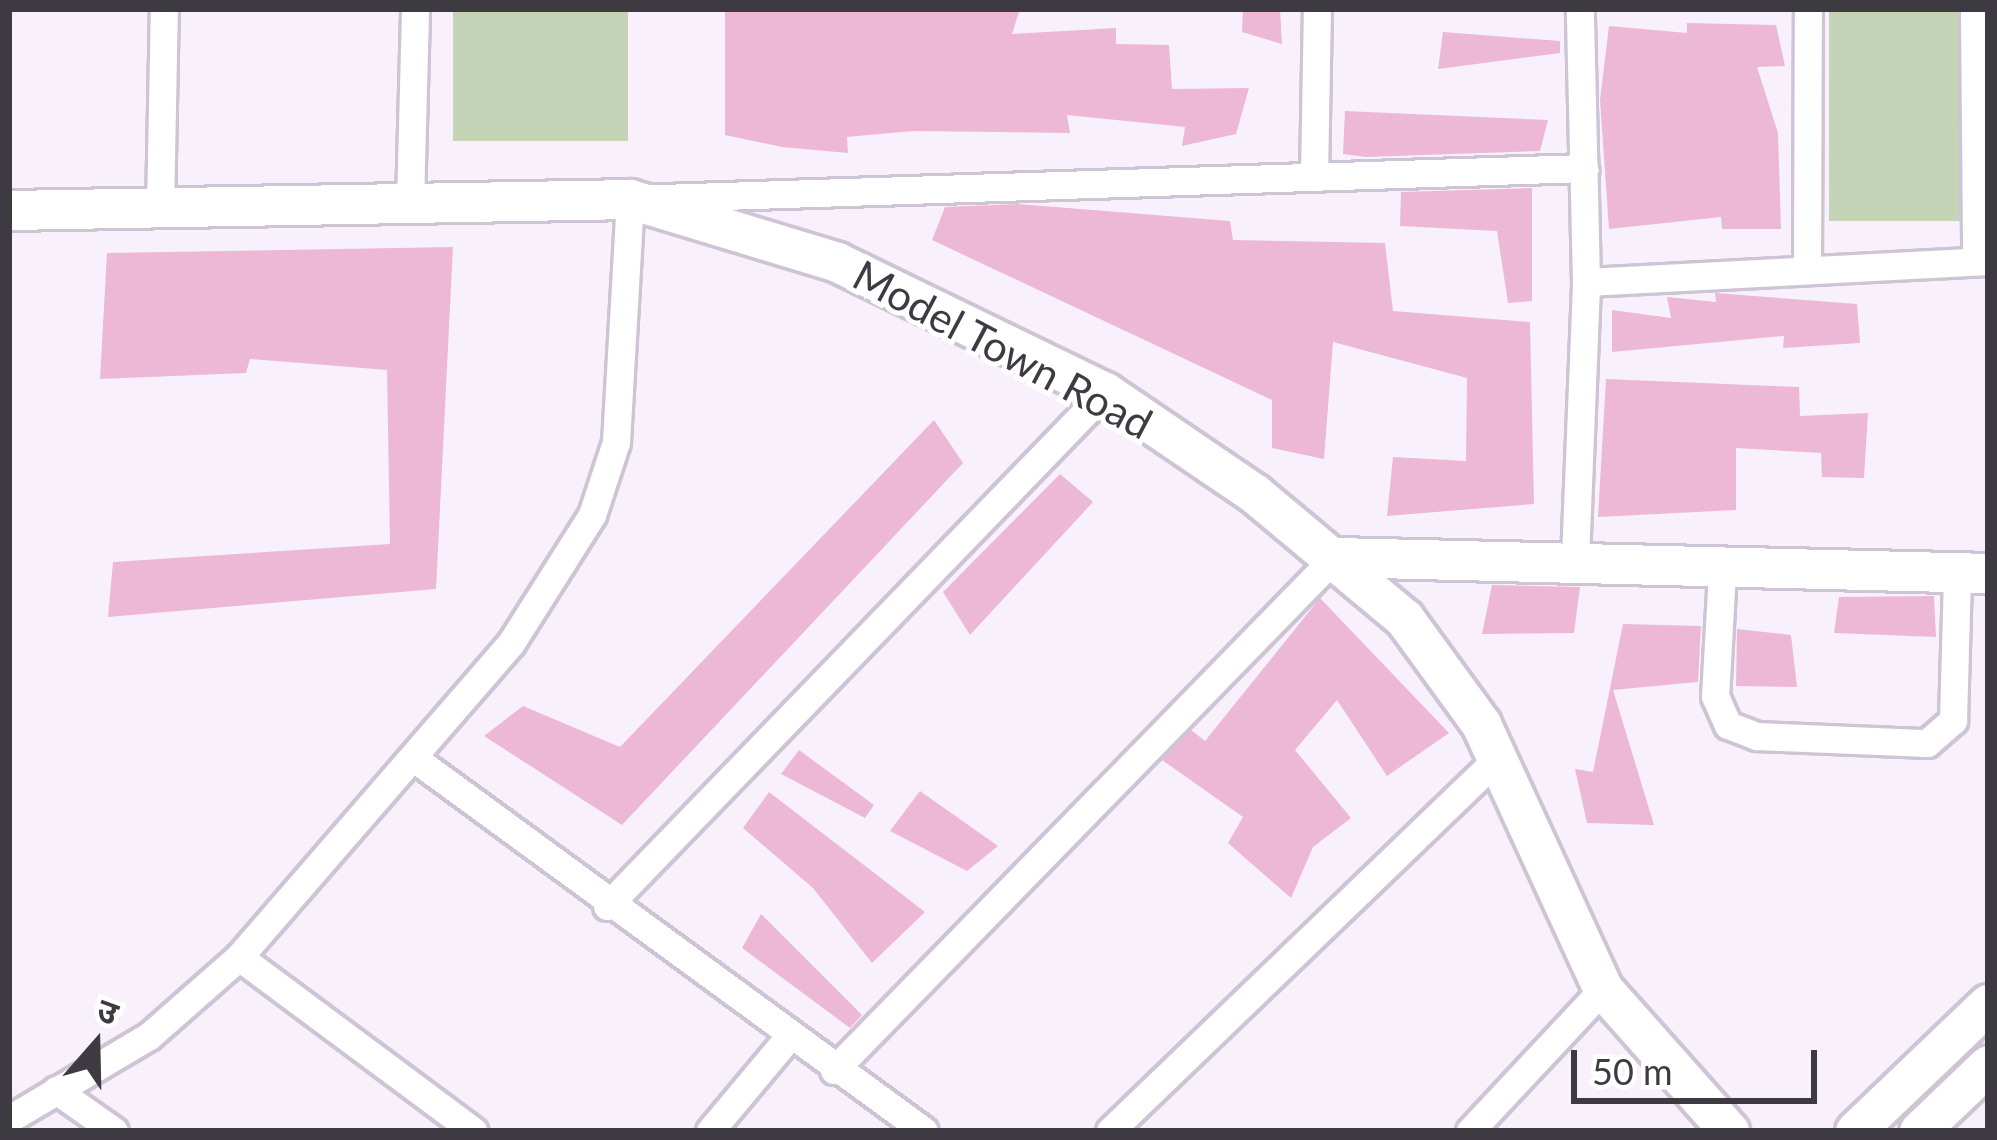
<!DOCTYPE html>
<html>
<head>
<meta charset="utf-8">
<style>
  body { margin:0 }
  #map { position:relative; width:1997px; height:1140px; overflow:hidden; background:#f8f1fc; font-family:Lato,"Noto Sans Devanagari",sans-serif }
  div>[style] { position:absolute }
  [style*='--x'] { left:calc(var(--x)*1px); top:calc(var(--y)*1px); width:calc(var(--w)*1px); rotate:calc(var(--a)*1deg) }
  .green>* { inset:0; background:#c5d4b6; transform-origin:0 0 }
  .building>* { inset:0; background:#ecb8d6 }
  .roads { filter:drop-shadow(3px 0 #cfc4d6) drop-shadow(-3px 0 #cfc4d6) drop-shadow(0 3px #cfc4d6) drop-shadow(0 -3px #cfc4d6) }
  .street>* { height:27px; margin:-13.5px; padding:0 13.5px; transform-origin:13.5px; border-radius:13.5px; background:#fff }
  .secondary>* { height:39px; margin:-19.5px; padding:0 19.5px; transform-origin:19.5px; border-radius:19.5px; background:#fff }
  span { translate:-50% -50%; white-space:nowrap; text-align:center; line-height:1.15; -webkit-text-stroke:10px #fff; paint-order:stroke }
  .street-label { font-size:42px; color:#3e3a41 }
  .frame { position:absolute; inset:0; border:12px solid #3e3a41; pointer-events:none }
  .north { position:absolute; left:36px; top:984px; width:120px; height:120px; -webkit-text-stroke:9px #fff; paint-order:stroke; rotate:20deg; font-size:33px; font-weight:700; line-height:48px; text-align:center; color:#3e3a41 }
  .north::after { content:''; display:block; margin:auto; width:42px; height:54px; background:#3e3a41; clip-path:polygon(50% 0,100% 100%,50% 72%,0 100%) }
  .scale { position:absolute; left:1571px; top:1050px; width:246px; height:54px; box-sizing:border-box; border:6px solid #3e3a41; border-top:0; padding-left:15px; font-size:36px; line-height:42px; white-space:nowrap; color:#3e3a41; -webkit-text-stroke:9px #fff; paint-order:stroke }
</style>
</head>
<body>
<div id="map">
  <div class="green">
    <i style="left:453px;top:9px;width:175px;height:132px"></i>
    <i style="left:1829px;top:9px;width:134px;height:212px"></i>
  </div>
  <div class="building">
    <i style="clip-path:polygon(725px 9px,1020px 9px,1012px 34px,1116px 28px,1116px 44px,1169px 45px,1172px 89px,1249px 88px,1236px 134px,1182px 146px,1185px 127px,1067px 115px,1070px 133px,913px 131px,847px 137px,848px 153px,782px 147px,725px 135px)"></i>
    <i style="clip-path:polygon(1243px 9px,1280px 9px,1282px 44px,1242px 32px)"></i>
    <i style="clip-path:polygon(1687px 23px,1776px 25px,1785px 66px,1757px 67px,1778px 133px,1781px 229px,1722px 229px,1721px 217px,1609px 229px,1600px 100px,1609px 26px,1687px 33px)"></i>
    <i style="clip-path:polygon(1443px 32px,1560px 41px,1560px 53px,1438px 69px)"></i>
    <i style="clip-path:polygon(1345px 111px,1548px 120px,1540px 151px,1366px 157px,1343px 154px)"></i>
    <i style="clip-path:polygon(1532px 188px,1532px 301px,1508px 303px,1497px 231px,1400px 226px,1401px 192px)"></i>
    <i style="clip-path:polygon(1018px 204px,1230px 221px,1233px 240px,1385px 243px,1393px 311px,1530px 322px,1534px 504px,1387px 516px,1393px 457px,1466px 461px,1467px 378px,1333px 342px,1324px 459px,1272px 448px,1272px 400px,932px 240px,945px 207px)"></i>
    <i style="clip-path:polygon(453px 247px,436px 589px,108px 617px,113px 562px,390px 544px,387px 370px,250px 359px,246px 373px,100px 379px,107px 253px)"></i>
    <i style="clip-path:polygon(1715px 293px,1857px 304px,1860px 343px,1783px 348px,1784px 336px,1612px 352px,1612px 310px,1671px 318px,1667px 297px,1716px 302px)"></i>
    <i style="clip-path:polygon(1606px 379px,1799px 387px,1800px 416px,1868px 413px,1864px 478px,1822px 477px,1821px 453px,1736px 448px,1736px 510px,1598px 517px)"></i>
    <i style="clip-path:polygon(934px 420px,963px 463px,622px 825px,484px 736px,523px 706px,620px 747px)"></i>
    <i style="clip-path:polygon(1060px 474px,1093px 502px,970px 635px,943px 592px)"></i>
    <i style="clip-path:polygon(1492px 585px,1580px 587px,1574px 633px,1482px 634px)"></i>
    <i style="clip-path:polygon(1934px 596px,1936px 637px,1834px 633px,1839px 597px)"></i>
    <i style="clip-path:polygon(1320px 598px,1449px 733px,1387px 776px,1337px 700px,1295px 750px,1351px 818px,1313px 847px,1291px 898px,1228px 843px,1243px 817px,1162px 760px,1191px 730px,1205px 741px)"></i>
    <i style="clip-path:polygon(1623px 624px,1701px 626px,1698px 682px,1613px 690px,1654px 825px,1587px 823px,1575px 769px,1593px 772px)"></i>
    <i style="clip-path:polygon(1737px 629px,1791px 635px,1797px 687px,1736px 686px)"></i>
    <i style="clip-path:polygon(799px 750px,874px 805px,865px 818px,781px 774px)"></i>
    <i style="clip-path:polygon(920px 791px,998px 846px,967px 871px,890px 831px)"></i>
    <i style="clip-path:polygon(769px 792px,925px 912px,872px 963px,813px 888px,743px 828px)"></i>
    <i style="clip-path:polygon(761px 914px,862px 1015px,850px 1028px,742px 948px)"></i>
  </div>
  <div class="roads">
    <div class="street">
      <i style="--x:1974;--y:9;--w:252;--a:89.5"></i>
      <i style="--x:1314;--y:177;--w:168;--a:-89"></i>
      <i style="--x:410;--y:203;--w:194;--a:-88.5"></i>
      <i style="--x:160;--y:210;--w:201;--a:-88.9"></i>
      <i style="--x:1807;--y:266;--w:257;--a:-89.8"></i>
      <i style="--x:1586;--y:282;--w:403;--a:-3"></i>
      <i style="--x:1575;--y:559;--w:277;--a:-87.7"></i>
      <i style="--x:1586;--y:282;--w:273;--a:-91.3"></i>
      <i style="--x:1722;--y:572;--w:124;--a:93.2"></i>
      <i style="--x:1715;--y:696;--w:32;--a:66"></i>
      <i style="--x:1728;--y:725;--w:31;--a:21"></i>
      <i style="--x:1757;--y:736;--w:170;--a:2.4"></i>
      <i style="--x:1927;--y:743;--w:35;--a:-41"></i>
      <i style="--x:1953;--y:720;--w:146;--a:-88.4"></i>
      <i style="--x:415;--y:759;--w:630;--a:36.16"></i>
      <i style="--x:607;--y:906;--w:716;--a:-45.91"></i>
      <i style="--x:239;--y:957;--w:292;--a:36.6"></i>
      <i style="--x:834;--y:1070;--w:717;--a:-45.68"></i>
      <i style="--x:56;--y:1090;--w:71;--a:35.3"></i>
      <i style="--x:9;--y:1119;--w:163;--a:-30.7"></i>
      <i style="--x:149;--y:1036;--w:120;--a:-41.3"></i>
      <i style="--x:239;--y:957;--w:415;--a:-49.1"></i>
      <i style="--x:511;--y:643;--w:151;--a:-57.7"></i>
      <i style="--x:592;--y:515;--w:77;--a:-71.8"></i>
      <i style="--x:616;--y:442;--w:243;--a:-86.7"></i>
      <i style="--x:630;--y:199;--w:955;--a:-1.86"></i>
      <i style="--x:710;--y:1131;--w:120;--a:-50.1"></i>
      <i style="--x:1110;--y:1131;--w:537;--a:-43.87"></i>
      <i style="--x:1470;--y:1131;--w:195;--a:-46.9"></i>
    </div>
    <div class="secondary">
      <i style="--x:9;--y:210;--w:621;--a:-1.01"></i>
      <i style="--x:630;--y:199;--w:216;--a:16.9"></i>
      <i style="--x:837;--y:262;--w:298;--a:25.9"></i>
      <i style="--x:1105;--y:392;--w:181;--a:34.2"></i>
      <i style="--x:1255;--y:494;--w:194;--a:39.8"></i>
      <i style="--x:1404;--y:618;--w:131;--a:54"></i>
      <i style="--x:1481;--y:724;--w:292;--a:65.3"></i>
      <i style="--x:1603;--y:989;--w:190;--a:48.4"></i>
      <i style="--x:1335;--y:557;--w:653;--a:1.4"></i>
      <i style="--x:1855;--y:1131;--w:184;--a:-43.7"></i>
      <i style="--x:1919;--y:1131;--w:95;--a:-43.7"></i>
    </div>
  </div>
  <div class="street-label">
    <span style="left:1003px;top:349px;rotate:28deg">Model Town Road</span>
  </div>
  <div class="frame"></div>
  <div class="north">उ</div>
  <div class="scale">50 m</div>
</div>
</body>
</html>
